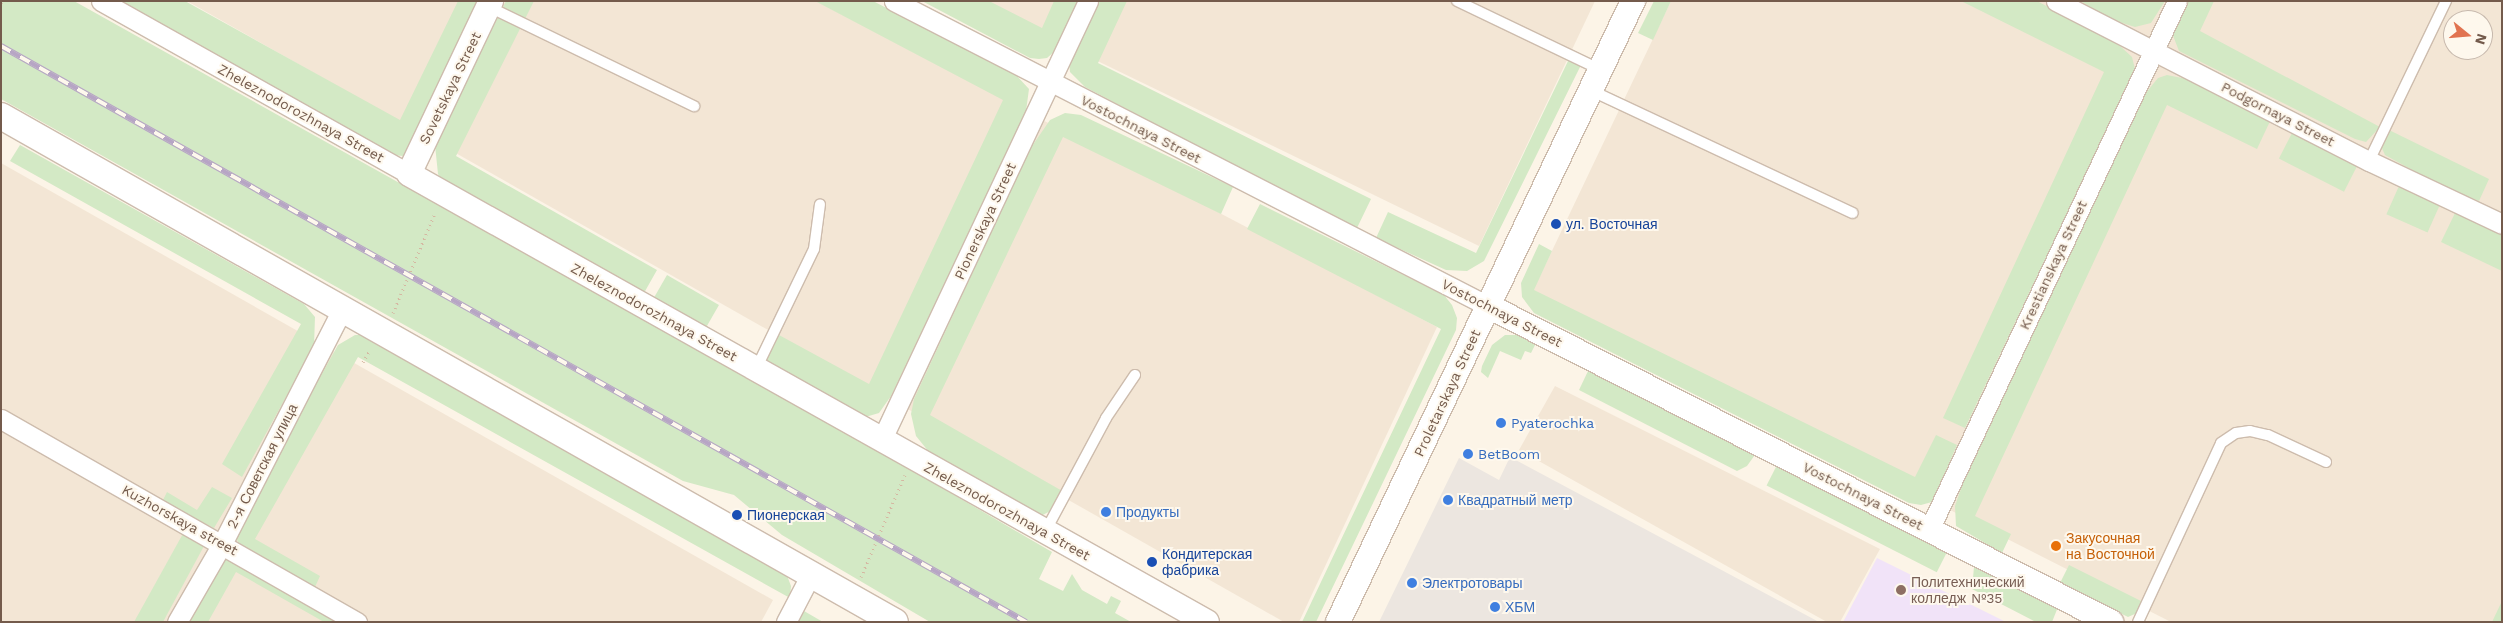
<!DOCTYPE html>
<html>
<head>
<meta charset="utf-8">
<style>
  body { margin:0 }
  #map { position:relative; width:2503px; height:623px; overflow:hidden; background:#fcf4e7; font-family:"Work Sans",sans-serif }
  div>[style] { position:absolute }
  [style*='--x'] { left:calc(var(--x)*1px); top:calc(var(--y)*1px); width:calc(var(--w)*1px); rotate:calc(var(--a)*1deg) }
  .residential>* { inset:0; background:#f3e6d5 }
  .industrial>* { inset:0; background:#ece6e0 }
  .education>* { inset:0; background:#f1e3f8 }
  .green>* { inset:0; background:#d3e9c5; transform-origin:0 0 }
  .path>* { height:3px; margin-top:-1.5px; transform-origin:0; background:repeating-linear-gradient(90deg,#d5b7a2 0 1px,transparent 0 5px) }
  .roads { filter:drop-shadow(1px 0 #cdbcad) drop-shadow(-1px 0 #cdbcad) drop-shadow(0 1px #cdbcad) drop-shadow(0 -1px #cdbcad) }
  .service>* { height:10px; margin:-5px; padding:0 5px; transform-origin:5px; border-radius:5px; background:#fff }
  .minor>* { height:19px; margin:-9.5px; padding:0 9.5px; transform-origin:9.5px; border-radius:9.5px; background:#fff }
  .tertiary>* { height:24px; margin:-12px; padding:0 12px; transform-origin:12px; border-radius:12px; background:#fff }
  .secondary>* { height:26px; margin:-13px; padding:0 13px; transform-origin:13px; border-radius:13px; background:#fff }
  .rail>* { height:5.5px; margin-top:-2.75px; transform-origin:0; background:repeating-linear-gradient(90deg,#fef8ed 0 11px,#b7a5c5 0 22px); box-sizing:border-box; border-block:1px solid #b7a5c5 }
  .dots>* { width:14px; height:14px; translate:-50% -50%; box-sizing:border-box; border:2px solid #fef8ed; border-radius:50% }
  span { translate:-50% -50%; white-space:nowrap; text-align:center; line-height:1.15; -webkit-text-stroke:4px #fef8ed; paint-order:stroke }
  .street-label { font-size:14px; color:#745b4c }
  .transit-label { font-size:14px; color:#164399 }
  .left { translate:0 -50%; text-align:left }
  .shop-label { font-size:14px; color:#366cbe }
  .food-label { font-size:14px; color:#c56008 }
  .education-label { font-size:14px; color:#785e54 }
  .frame { position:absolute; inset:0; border:2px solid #745b4c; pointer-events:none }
  .north { position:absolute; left:2443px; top:10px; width:50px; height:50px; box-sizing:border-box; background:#fef8ed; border:1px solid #c7b9ad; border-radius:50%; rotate:107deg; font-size:14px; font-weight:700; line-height:20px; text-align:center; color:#745b4c }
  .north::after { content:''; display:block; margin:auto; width:18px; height:22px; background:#e17350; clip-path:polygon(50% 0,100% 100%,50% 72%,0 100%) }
</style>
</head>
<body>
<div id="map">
  <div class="residential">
    <i style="clip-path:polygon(187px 1px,816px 1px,1437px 327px,1299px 622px,1284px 622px)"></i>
    <i style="clip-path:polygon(974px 1px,1595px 1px,1479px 246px)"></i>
    <i style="clip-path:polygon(evenodd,1671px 1px,2502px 1px,2502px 622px,2171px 622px,1530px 297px,1671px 1px,2453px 20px,2483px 20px,2483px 50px,2453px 50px,2453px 20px)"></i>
    <i style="clip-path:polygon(1px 163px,773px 600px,761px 622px,1px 622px)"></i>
    <i style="clip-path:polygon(1555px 386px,1880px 549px,1840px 622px,1827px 622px,1519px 450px)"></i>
  </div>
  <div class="industrial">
    <i style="clip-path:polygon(1510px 457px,1819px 622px,1379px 622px,1459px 458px,1499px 480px)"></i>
  </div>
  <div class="education">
    <i style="clip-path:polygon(1877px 558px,2006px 622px,1843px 622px)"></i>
  </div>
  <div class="green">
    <i style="clip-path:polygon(1px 1px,74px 1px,877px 450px,1052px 552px,1039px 579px,1063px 591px,1072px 574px,1082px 590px,1107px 604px,1111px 596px,1121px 601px,1115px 613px,1131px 622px,930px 622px,782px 535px,734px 495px,683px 481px,1px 99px)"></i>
    <i style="clip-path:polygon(114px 1px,185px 1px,400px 120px,458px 1px,477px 2px,473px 16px,403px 156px,391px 155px)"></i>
    <i style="clip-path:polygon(506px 1px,534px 1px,456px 156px,657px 270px,644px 293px,444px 184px,438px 174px,435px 145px)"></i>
    <i style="clip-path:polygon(815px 1px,873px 1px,1016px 75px,1029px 89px,1026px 111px,891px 396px,879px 413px,862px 418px,762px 365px,779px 335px,869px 384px,1003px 100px)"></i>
    <i style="clip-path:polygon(922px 1px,989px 1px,1042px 28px,1054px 1px,1078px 1px,1055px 51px,1047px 58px,1039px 59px,1030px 58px)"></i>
    <i style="clip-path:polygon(1094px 1px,1127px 1px,1098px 63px,1371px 199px,1356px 230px,1085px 87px,1070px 72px,1069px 63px)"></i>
    <i style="clip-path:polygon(1654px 1px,1671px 1px,1653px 40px,1638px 33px)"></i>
    <i style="clip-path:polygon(1961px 1px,2037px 1px,2119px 45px,2132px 57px,2135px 69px,1965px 428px,1943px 418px,2104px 72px)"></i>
    <i style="clip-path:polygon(2080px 1px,2165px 1px,2151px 23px,2135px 27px,2113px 20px)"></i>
    <i style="clip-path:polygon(2184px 1px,2214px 1px,2200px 31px,2380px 127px,2366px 142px,2355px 139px,2179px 51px,2172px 33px)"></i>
    <i style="clip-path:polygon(1569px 59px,1581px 65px,1484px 261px,1467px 271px,1446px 270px,1376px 238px,1388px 212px,1476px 253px)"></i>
    <i style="clip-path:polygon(2167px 75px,2192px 80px,2272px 117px,2257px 149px,2167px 105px,1975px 516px,2011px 534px,2002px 553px,1956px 526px,1955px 506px,1964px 480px,2041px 308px,2145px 94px,2158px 78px)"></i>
    <i style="clip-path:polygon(1065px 113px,1081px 115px,1233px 187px,1221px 214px,1063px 137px,930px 415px,1064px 492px,1054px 509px,1039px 517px,929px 452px,916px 436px,911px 414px,914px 399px,1030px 149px,1050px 120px)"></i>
    <i style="clip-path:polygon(2387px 129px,2489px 179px,2479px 201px,2443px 187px,2385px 155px,2381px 146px)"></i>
    <i style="left:2293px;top:131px;width:73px;height:31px;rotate:27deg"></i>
    <i style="clip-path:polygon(20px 145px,304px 304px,315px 317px,314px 346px,242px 477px,222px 464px,301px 324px,10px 161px)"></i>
    <i style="left:2399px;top:186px;width:45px;height:31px;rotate:24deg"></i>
    <i style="clip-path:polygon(1260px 204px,1444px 295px,1452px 305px,1457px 318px,1456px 330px,1316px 622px,1302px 622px,1441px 329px,1247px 229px)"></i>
    <i style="clip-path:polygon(2456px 211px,2502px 233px,2502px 271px,2441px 242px)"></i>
    <i style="clip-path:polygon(1539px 244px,1552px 251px,1534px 290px,1915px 477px,1936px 435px,1957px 445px,1932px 502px,1921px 505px,1909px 503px,1534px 313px,1522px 297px,1521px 283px)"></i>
    <i style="left:667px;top:275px;width:60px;height:27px;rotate:30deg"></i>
    <i style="clip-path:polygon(355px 335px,362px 335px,786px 573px,791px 586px,790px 598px,358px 357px,255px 539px,320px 576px,315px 587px,240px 545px,233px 533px,338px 345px)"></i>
    <i style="clip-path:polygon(1505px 335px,1517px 335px,1536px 343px,1531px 353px,1525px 351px,1521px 360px,1500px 351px,1488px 378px,1481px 372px,1482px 366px,1492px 345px)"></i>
    <i style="clip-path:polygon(1589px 369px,1757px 452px,1747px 466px,1737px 471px,1579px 390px)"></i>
    <i style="left:1777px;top:465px;width:191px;height:23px;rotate:27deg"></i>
    <i style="clip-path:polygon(212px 487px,232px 498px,214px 528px,162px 502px,167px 492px,197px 510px)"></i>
    <i style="clip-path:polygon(185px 530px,200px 538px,204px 546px,163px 622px,134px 622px)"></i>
    <i style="clip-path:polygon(223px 552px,340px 622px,324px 622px,236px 572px,208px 622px,184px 622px)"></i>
    <i style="clip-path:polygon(2069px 565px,2143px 602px,2137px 613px,2128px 617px,2060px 583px)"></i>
    <i style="clip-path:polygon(1974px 567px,2058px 607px,2052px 622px,2036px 622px,1972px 589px)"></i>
    <i style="clip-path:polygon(2502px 601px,2502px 622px,2492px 622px)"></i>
    <i style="clip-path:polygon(804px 611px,823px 622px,798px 622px)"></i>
  </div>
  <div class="path">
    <i style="--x:1;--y:3;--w:2;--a:-63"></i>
    <i style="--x:393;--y:313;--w:108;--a:-67.2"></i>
    <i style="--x:363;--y:362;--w:14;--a:-60"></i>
    <i style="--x:861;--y:577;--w:111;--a:-66.7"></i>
  </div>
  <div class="roads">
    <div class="service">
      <i style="--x:1457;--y:1;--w:160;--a:25.6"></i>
      <i style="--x:489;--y:7;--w:228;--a:25.8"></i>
      <i style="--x:1590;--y:90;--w:290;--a:25.1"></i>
      <i style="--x:2369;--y:161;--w:178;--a:-64.3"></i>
      <i style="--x:756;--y:369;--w:133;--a:-64.2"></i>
      <i style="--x:814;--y:249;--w:45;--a:-82.4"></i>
      <i style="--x:1045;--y:532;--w:129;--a:-61.8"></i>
      <i style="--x:1106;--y:418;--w:52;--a:-56"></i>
      <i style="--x:2138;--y:622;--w:197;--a:-65.1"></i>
      <i style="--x:2221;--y:443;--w:18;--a:-34"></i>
      <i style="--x:2236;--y:433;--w:14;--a:-8"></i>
      <i style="--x:2250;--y:431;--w:18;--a:13"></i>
      <i style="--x:2268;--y:435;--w:64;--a:25"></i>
    </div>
    <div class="minor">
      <i style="--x:101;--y:1;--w:353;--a:29.3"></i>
      <i style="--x:894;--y:1;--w:668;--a:27.18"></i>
      <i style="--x:2056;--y:1;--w:352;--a:27.1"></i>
      <i style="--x:2369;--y:161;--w:147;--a:25.3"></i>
      <i style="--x:1;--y:419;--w:410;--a:29.7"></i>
      <i style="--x:881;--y:441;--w:486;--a:-64.8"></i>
      <i style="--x:1929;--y:530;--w:584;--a:-64.88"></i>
      <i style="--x:177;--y:622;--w:90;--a:-60"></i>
      <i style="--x:222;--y:544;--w:265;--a:-62.9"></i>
      <i style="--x:786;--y:622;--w:54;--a:-62.5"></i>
    </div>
    <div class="tertiary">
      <i style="--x:491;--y:1;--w:191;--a:115.4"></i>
      <i style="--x:409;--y:174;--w:915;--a:29.31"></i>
      <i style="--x:1488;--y:306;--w:699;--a:26.9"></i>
      <i style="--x:1338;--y:622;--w:688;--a:-64.59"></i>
    </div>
    <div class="secondary">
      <i style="--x:1;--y:116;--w:1027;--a:29.51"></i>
    </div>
  </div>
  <div class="rail">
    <i style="--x:1;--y:46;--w:1176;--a:29.33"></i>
  </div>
  <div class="dots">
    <i style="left:1556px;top:224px;background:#1a4fb4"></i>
    <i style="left:1501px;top:423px;background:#3f7fe0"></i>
    <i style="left:1468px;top:454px;background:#3f7fe0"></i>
    <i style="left:1448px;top:500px;background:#3f7fe0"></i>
    <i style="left:1106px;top:512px;background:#3f7fe0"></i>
    <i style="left:737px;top:515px;background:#1a4fb4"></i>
    <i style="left:2056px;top:546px;background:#e8710a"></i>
    <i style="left:1152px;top:562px;background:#1a4fb4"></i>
    <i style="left:1412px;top:583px;background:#3f7fe0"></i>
    <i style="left:1901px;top:590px;background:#8d6e63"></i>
    <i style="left:1495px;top:607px;background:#3f7fe0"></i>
  </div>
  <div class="street-label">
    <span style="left:450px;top:88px;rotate:-64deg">Sovetskaya Street</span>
    <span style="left:301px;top:113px;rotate:29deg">Zheleznodorozhnaya Street</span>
    <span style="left:2278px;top:114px;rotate:27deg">Podgornaya Street</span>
    <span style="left:1141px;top:129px;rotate:27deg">Vostochnaya Street</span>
    <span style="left:985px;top:221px;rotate:-65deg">Pionerskaya Street</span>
    <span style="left:2053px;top:265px;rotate:-65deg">Krestianskaya Street</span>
    <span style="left:654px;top:312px;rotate:29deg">Zheleznodorozhnaya Street</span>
    <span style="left:1502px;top:313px;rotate:27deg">Vostochnaya Street</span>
    <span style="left:1447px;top:393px;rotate:-65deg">Proletarskaya Street</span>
    <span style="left:262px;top:466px;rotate:-63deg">2-я Советская улица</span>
    <span style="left:1863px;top:496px;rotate:27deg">Vostochnaya Street</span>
    <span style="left:1007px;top:511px;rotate:29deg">Zheleznodorozhnaya Street</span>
    <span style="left:180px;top:520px;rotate:29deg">Kuzhorskaya street</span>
  </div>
  <div class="transit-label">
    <span class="left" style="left:1566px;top:224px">ул. Восточная</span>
    <span class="left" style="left:747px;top:515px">Пионерская</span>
    <span class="left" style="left:1162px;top:562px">Кондитерская<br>фабрика</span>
  </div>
  <div class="shop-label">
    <span class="left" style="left:1511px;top:423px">Pyaterochka</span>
    <span class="left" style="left:1478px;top:454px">BetBoom</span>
    <span class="left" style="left:1458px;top:500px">Квадратный метр</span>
    <span class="left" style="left:1116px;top:512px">Продукты</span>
    <span class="left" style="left:1422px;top:583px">Электротовары</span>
    <span class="left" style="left:1505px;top:607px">ХБМ</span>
  </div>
  <div class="food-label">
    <span class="left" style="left:2066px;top:546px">Закусочная<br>на Восточной</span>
  </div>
  <div class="education-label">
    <span class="left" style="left:1911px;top:590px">Политехнический<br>колледж №35</span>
  </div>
  <div class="frame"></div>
  <div class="north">N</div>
</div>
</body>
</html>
